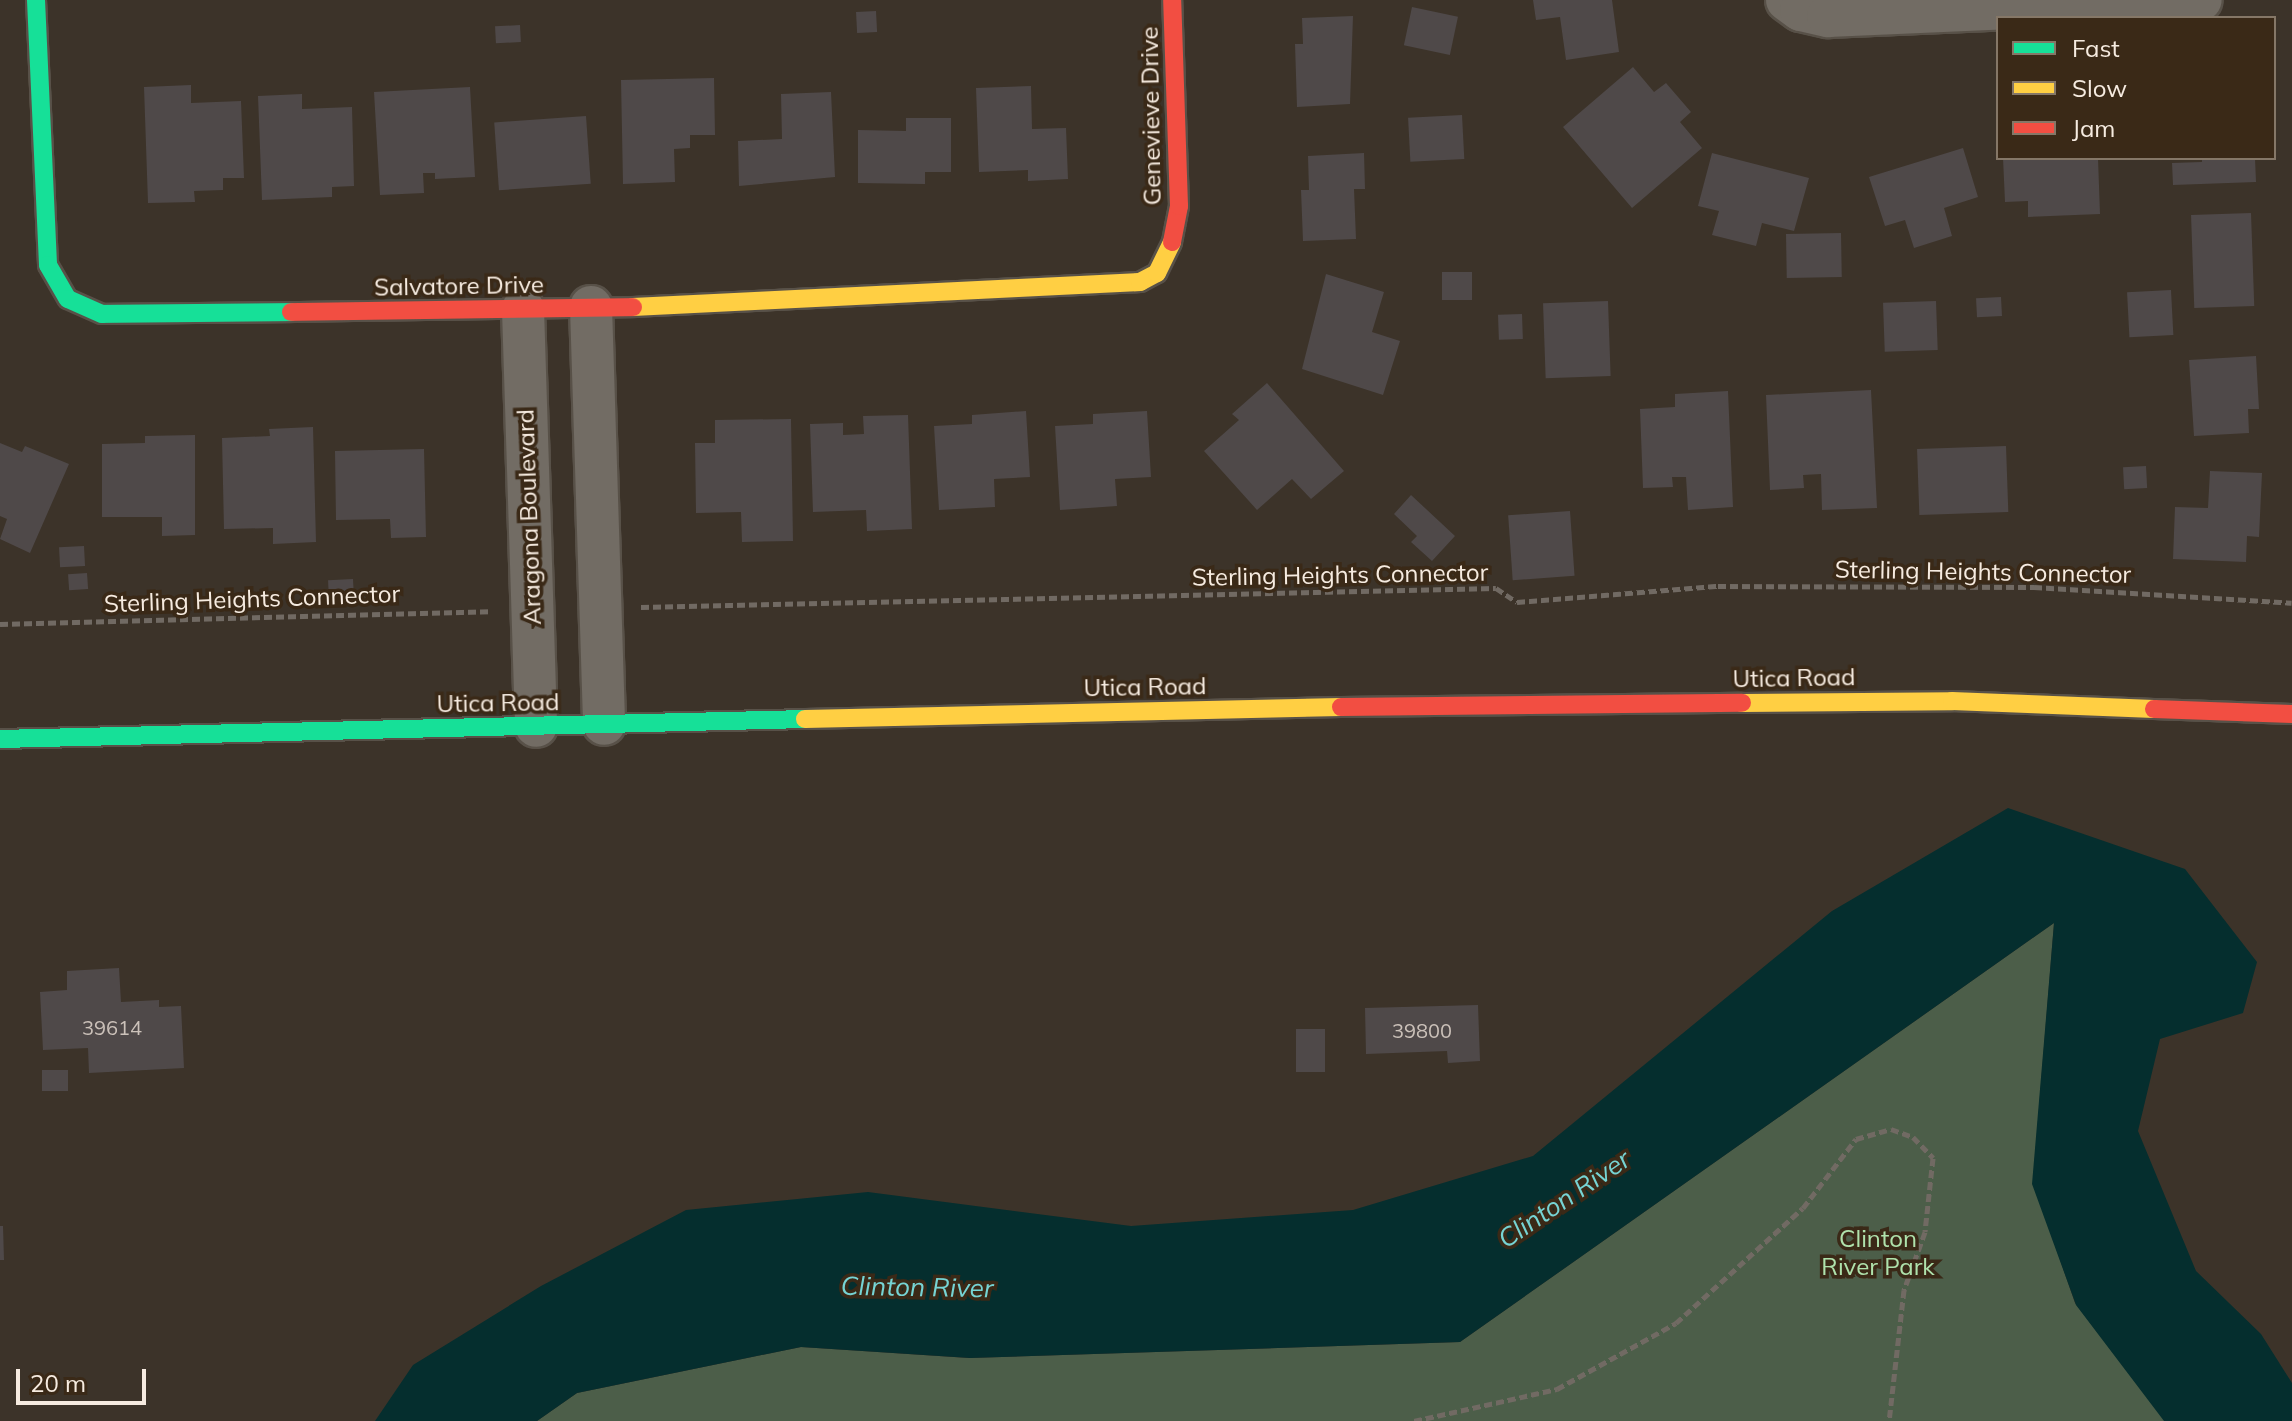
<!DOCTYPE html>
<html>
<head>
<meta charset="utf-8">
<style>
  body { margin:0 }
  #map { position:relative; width:2292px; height:1421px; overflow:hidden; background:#3c3329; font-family:Mulish,sans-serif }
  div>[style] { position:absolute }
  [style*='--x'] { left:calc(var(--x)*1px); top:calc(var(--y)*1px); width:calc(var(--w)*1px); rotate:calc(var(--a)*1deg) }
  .green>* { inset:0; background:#4c5e49 }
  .water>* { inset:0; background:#052e2e }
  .building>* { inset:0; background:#4f4949; transform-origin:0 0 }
  .path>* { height:5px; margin-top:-2.5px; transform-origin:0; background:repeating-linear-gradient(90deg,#716a63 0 8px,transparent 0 12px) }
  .roads { filter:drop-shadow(2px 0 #585148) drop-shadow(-2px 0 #585148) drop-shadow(0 2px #585148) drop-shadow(0 -2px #585148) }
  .street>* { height:42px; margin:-21px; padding:0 21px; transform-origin:21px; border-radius:21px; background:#726c64 }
  .fast>* { height:18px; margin:-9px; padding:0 9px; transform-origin:9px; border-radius:9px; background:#16e098 }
  .slow>* { height:18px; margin:-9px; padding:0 9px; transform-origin:9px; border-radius:9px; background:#ffcf43 }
  .jam>* { height:18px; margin:-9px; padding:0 9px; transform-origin:9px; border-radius:9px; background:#f24e42 }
  span { translate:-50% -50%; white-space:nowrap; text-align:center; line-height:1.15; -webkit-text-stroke:7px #3a2917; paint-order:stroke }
  .number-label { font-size:20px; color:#ccc2ba }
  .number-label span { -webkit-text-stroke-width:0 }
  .street-label { font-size:24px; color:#f6ebe0 }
  .park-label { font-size:24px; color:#afe2ac }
  .water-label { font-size:26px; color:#76d4d4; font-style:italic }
  .legend { position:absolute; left:1996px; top:16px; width:280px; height:144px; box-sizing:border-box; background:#3a2917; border:2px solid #857767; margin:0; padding:10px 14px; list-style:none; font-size:24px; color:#f6ebe0 }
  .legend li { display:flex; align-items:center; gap:16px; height:40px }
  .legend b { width:40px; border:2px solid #857767 }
  .scale { position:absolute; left:16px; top:1369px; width:130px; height:36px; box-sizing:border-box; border:4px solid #f6ebe0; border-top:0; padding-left:10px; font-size:24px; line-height:28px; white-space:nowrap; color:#f6ebe0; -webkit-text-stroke:6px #3a2917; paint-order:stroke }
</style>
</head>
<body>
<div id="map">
  <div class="green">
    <i style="clip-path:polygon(2054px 923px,2033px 1182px,2075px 1303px,2165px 1421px,537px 1421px,577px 1393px,801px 1347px,969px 1358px,1460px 1342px)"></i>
  </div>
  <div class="water">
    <i style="clip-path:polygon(2008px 808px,2185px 869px,2257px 962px,2243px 1013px,2160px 1039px,2138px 1131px,2196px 1271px,2261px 1334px,2292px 1383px,2292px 1421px,2164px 1421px,2076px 1305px,2032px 1184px,2054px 923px,1460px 1342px,970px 1358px,801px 1347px,577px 1393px,537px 1421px,375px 1421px,413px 1365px,541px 1286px,686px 1210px,868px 1192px,1131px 1226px,1353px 1210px,1533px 1156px,1832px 911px)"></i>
  </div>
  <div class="building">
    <i style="clip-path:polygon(1533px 0,1612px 0,1619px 52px,1566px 60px,1560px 17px,1536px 20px)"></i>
    <i style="left:1412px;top:7px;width:47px;height:39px;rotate:12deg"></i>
    <i style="left:876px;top:11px;width:21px;height:20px;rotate:87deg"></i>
    <i style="clip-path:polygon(1353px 16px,1350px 104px,1297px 107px,1295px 44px,1303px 44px,1302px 18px)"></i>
    <i style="left:520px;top:25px;width:17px;height:25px;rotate:87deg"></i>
    <i style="clip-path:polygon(1633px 67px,1654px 92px,1666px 83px,1691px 112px,1680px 122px,1702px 148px,1632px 208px,1563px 127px)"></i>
    <i style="clip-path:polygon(714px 78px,715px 135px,690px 135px,690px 148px,674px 149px,675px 182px,623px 184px,621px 80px)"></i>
    <i style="clip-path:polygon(191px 85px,191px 103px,241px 101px,244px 178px,223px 178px,223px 190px,194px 191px,195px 202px,148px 203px,144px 87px)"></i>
    <i style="clip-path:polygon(1031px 86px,1032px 129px,1066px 128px,1068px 179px,1028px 181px,1028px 170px,979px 172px,976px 88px)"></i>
    <i style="clip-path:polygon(470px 87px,475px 177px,435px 179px,435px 173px,423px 173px,424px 193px,380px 195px,374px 92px)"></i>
    <i style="clip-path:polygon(831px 92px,835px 177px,739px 186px,738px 141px,782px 139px,781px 94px)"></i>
    <i style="clip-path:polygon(302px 94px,302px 109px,352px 107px,354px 186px,332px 187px,332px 197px,262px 200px,258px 96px)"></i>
    <i style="left:1462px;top:115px;width:44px;height:54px;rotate:87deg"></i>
    <i style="left:586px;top:116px;width:68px;height:92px;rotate:86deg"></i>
    <i style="clip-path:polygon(906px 118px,951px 118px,951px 172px,925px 172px,925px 184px,858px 183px,858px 130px,906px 131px)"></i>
    <i style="clip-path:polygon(1963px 148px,1978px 197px,1944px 208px,1952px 236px,1914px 248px,1905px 220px,1885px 226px,1869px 177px)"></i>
    <i style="clip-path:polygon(1364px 153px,1365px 189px,1354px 189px,1356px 239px,1303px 241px,1301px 190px,1309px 190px,1308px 156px)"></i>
    <i style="clip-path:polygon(1712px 153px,1809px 178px,1794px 231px,1762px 223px,1756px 246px,1712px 235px,1719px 211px,1698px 206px)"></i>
    <i style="clip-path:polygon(2003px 158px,2098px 158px,2100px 214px,2028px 217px,2028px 201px,2005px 202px)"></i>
    <i style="clip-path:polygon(2202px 158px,2255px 158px,2256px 182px,2173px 185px,2172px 163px,2202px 162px)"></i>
    <i style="left:2251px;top:213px;width:93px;height:60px;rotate:88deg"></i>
    <i style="left:1841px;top:233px;width:44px;height:55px;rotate:89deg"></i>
    <i style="left:1442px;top:272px;width:30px;height:28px"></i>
    <i style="clip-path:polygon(1326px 274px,1384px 292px,1372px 332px,1400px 341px,1383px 395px,1302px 369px)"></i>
    <i style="left:2171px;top:290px;width:45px;height:44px;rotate:87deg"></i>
    <i style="left:2001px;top:297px;width:19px;height:25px;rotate:87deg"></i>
    <i style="left:1608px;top:301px;width:75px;height:65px;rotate:88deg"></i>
    <i style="left:1936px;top:301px;width:49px;height:53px;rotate:88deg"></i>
    <i style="left:1522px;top:314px;width:25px;height:24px;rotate:88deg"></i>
    <i style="clip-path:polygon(2256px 356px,2259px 409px,2248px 409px,2249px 433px,2194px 436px,2189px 360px)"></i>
    <i style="clip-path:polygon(1267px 383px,1344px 471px,1311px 499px,1292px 479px,1257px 510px,1204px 451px,1239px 420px,1232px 414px)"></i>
    <i style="clip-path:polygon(1871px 390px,1877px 508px,1822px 510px,1821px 474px,1803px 475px,1804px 488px,1770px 490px,1766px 395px)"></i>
    <i style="clip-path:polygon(1728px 391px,1733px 507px,1688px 510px,1686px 477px,1672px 477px,1673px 487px,1643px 488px,1640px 409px,1675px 407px,1675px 394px)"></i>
    <i style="clip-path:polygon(1026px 411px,1030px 477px,994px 479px,995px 507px,939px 510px,934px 426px,972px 424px,972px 415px)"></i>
    <i style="clip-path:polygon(1147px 411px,1151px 477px,1115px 479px,1117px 506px,1060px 510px,1055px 426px,1093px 424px,1093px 414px)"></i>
    <i style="clip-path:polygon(908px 415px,912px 529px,867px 531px,866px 510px,813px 512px,810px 424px,843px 423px,843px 435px,864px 434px,863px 416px)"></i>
    <i style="clip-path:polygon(791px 419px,793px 541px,742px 542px,741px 512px,696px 513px,695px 443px,715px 443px,715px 420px)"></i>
    <i style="clip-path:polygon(313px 427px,316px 542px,273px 544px,273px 528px,224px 529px,222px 438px,270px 436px,269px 429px)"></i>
    <i style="clip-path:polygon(195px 435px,195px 535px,162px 536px,162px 517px,102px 517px,102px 444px,145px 443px,145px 436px)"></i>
    <i style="clip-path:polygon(0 443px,22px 452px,25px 446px,69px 464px,30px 553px,0 539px,7px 519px,0 516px)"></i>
    <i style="left:2006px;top:446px;width:66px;height:89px;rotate:88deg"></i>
    <i style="clip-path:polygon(424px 449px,426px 537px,391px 538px,390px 519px,336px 520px,335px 451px)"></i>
    <i style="left:2146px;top:466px;width:22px;height:23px;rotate:87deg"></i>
    <i style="clip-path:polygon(2210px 471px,2262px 473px,2259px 537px,2247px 536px,2246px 562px,2173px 559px,2175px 507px,2208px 508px)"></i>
    <i style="clip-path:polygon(1411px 495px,1455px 536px,1432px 561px,1411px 542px,1417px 536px,1394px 514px)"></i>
    <i style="left:1570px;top:511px;width:65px;height:62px;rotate:86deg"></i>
    <i style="left:84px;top:546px;width:20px;height:25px;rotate:87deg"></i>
    <i style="left:87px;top:573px;width:16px;height:19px;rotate:86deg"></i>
    <i style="left:353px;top:579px;width:18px;height:25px;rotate:87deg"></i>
    <i style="clip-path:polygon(119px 968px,121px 1002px,159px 1000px,159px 1007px,181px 1006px,184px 1068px,89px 1073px,88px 1048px,43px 1050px,40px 992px,67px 990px,67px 971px)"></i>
    <i style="clip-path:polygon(1478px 1005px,1480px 1061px,1448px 1063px,1447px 1051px,1366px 1054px,1365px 1008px)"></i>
    <i style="left:1325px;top:1029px;width:43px;height:29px;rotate:90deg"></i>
    <i style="left:68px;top:1070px;width:21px;height:26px;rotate:90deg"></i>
    <i style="clip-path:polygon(0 1226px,3px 1226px,4px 1260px,0 1260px)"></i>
  </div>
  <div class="path">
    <i style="--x:641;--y:607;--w:855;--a:-1.27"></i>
    <i style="--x:1496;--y:588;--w:25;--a:34"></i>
    <i style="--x:1517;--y:602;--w:202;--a:-4.6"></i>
    <i style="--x:1718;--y:586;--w:316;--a:0.2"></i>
    <i style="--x:2034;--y:587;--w:258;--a:3.5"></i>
    <i style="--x:0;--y:624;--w:491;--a:-1.5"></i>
    <i style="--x:1414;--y:1421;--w:147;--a:-12.6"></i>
    <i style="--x:1557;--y:1389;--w:136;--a:-29"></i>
    <i style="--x:1676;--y:1323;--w:171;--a:-42.2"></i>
    <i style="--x:1803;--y:1208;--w:87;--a:-52.5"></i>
    <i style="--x:1856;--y:1139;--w:36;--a:-16"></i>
    <i style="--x:1891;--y:1129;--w:23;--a:20"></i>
    <i style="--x:1913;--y:1137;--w:29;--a:46"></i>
    <i style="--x:1933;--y:1158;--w:74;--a:96.2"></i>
    <i style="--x:1925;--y:1232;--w:62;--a:109.9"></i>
    <i style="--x:1904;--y:1290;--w:132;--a:96.5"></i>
  </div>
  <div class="roads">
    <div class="street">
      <i style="--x:1787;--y:0;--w:17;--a:36"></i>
      <i style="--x:1801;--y:10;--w:28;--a:13"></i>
      <i style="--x:1828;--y:16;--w:373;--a:-2.5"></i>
      <i style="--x:591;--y:307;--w:417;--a:88.2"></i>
      <i style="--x:523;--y:309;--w:417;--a:88.2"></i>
    </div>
    <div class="fast">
      <i style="--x:36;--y:0;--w:265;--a:87.4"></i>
      <i style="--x:48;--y:265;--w:39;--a:60"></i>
      <i style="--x:68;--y:299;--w:37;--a:24"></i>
      <i style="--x:102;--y:314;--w:189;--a:-0.6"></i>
      <i style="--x:0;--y:739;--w:805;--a:-1.42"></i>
    </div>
    <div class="slow">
      <i style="--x:633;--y:307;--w:508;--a:-2.82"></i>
      <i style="--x:1140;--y:282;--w:19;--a:-28"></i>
      <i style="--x:1157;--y:273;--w:34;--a:-64"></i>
      <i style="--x:1742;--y:703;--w:210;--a:-0.5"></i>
      <i style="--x:1952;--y:701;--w:202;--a:2.3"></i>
      <i style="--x:805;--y:719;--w:536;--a:-1.28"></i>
    </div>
    <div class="jam">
      <i style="--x:1172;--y:242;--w:37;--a:-79"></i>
      <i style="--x:1179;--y:206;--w:206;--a:-91.9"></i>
      <i style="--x:291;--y:312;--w:342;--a:-0.8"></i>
      <i style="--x:1341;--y:707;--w:401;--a:-0.6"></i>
      <i style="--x:2154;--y:709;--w:138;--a:2.1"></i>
    </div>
  </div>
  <div class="number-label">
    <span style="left:112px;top:1027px">39614</span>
    <span style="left:1422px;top:1030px">39800</span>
  </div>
  <div class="street-label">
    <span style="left:1151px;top:116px;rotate:-91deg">Genevieve Drive</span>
    <span style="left:459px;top:286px;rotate:-1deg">Salvatore Drive</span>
    <span style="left:529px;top:517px;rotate:-92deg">Aragona Boulevard</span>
    <span style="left:1983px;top:572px;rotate:1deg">Sterling Heights Connector</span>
    <span style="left:1340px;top:575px;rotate:-1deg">Sterling Heights Connector</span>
    <span style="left:252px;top:599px;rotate:-2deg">Sterling Heights Connector</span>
    <span style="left:1794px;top:678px;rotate:-1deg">Utica Road</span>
    <span style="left:1145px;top:687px;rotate:-1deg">Utica Road</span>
    <span style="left:498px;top:703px;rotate:-1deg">Utica Road</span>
  </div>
  <div class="park-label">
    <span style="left:1878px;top:1253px">Clinton<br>River Park</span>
  </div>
  <div class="water-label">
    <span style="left:1564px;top:1199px;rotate:-34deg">Clinton River</span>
    <span style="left:917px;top:1287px;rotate:1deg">Clinton River</span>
  </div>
  <ul class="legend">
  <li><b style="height:10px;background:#16e098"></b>Fast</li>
  <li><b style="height:10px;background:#ffcf43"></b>Slow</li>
  <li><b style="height:10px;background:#f24e42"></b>Jam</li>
  </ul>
  <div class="scale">20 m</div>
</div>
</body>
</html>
